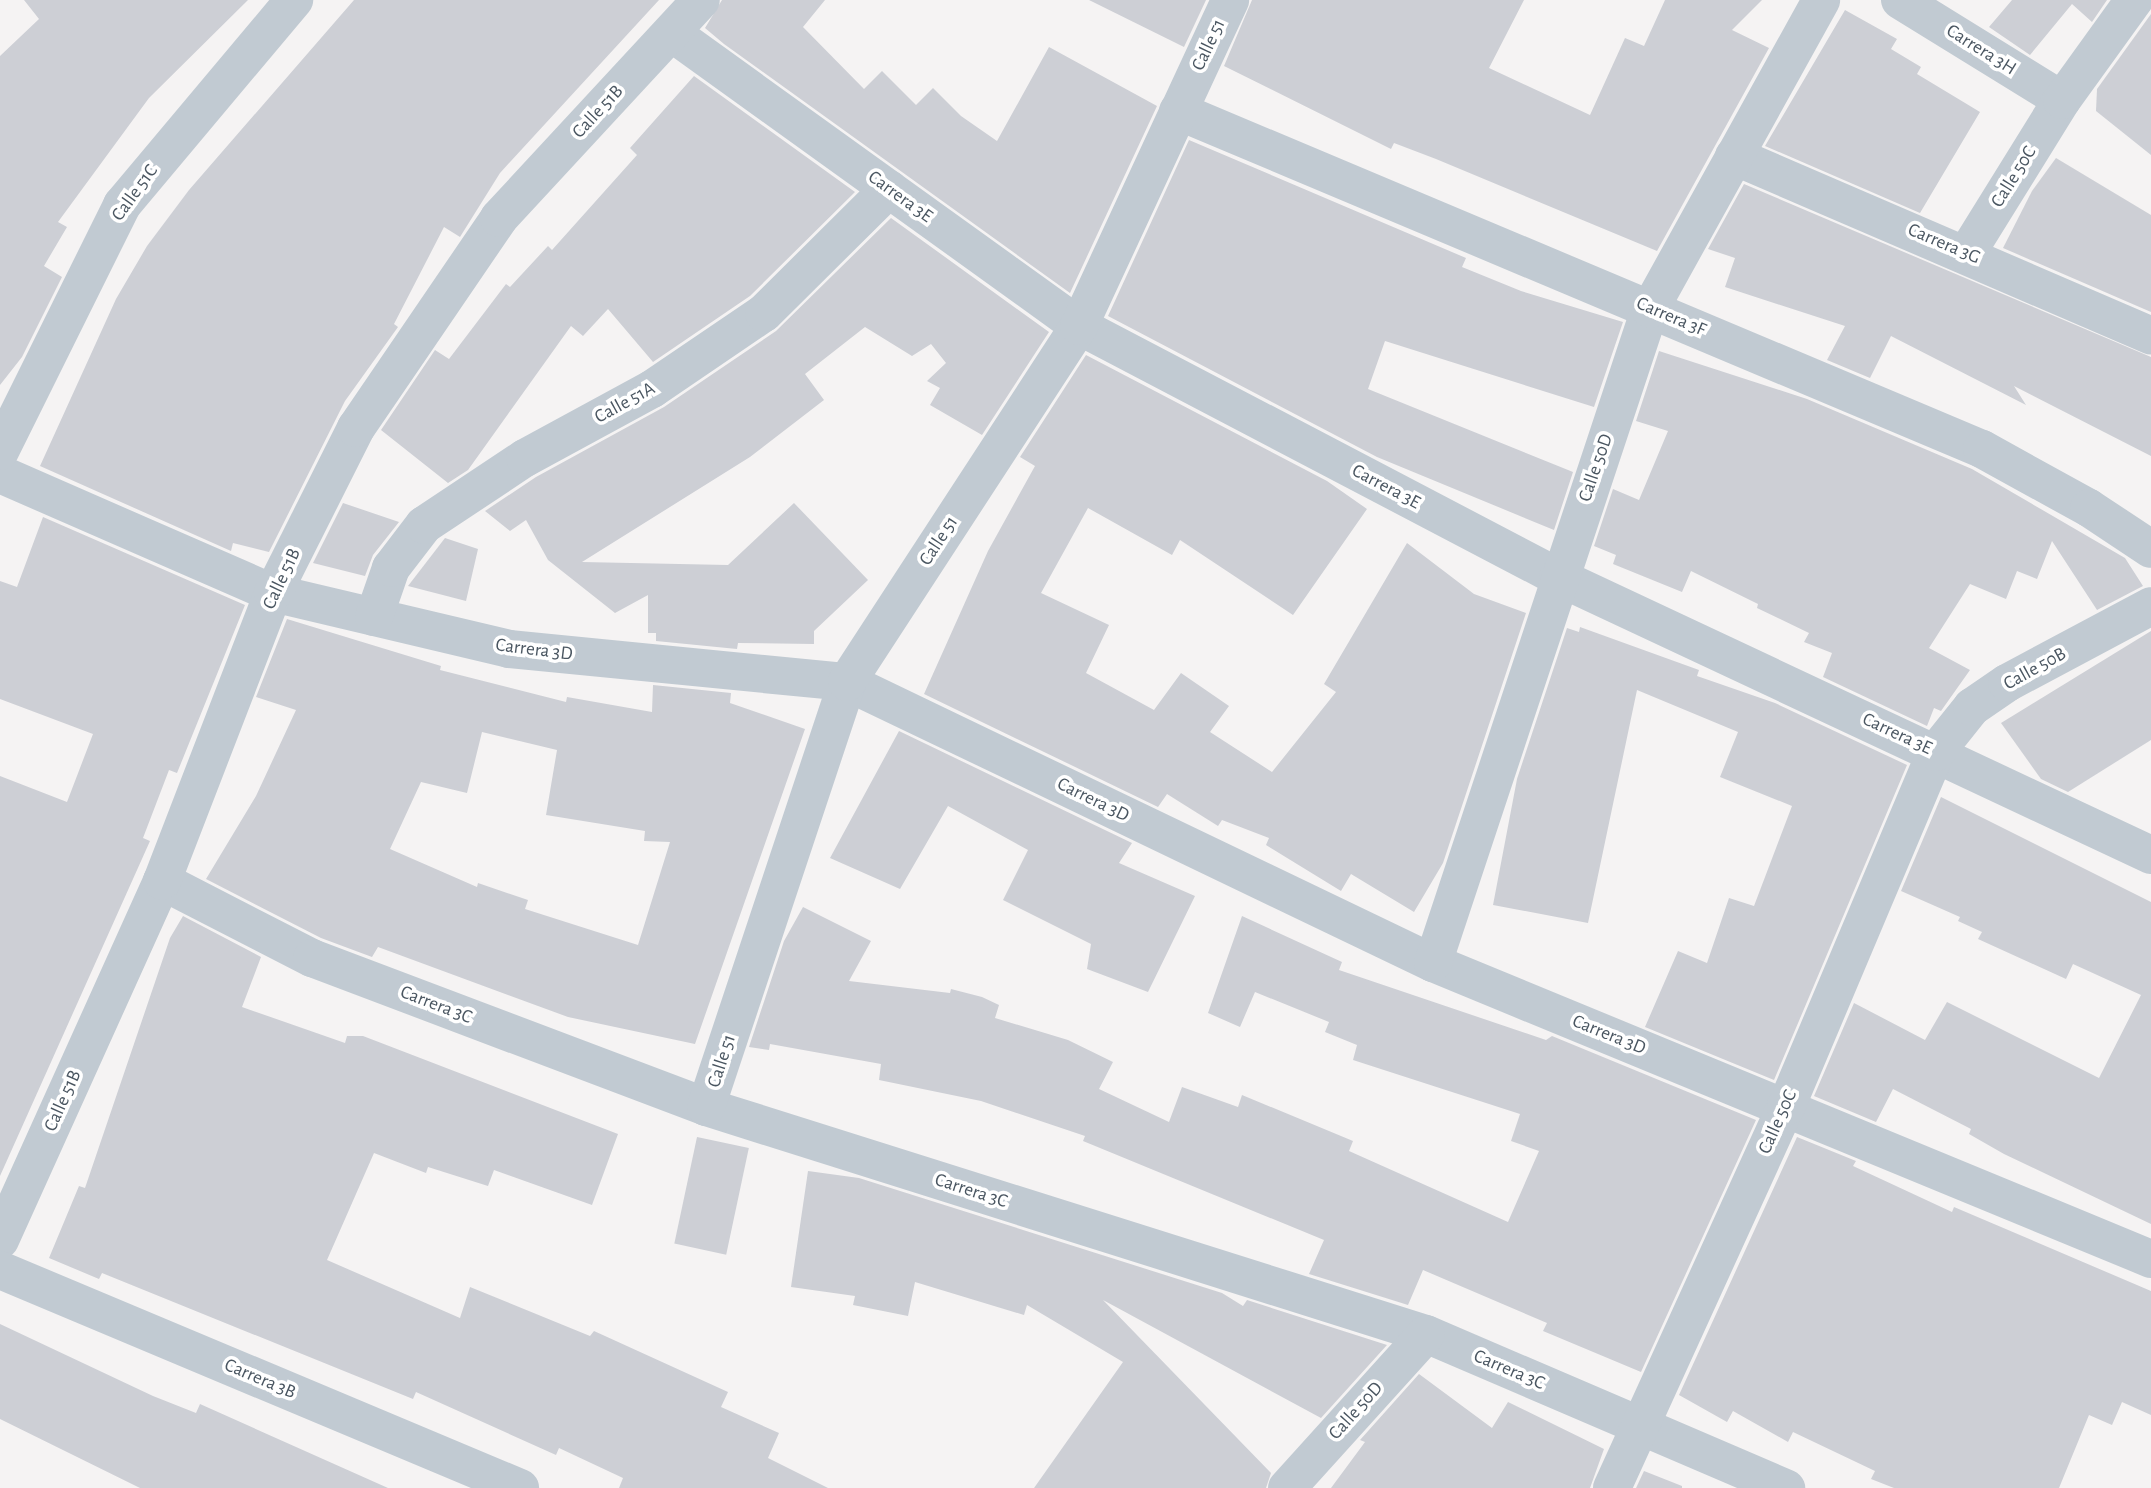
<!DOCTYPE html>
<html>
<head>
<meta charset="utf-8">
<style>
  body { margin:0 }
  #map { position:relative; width:2151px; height:1488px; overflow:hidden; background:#f5f3f3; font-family:"Alegreya Sans",sans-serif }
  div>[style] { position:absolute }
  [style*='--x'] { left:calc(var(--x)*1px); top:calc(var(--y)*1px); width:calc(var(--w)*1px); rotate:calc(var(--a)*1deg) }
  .building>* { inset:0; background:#cdcfd5; transform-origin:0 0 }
  .minor>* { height:38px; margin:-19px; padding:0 19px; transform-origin:19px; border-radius:19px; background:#c1cad2 }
  .tertiary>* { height:38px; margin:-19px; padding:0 19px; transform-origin:19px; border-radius:19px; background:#c1cad2 }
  span { translate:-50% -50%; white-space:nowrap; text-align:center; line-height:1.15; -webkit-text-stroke:7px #fff; paint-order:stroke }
  .street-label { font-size:19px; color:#4a5661 }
</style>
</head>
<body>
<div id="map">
  <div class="building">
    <i style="clip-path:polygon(24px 0,248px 0,149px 98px,58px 222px,67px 227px,44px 266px,62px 277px,22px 357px,0 385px,0 56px,39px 19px)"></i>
    <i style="clip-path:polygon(354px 0,659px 0,500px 173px,460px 237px,444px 227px,394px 324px,398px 327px,345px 401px,269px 552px,233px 543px,231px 551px,40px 466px,116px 299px,147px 246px,189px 190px)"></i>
    <i style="clip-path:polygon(722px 0,825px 0,803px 27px,864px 89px,882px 71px,916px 105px,933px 88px,961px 116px,997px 141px,1049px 47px,1157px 106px,1070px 293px,724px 44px,705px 28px)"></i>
    <i style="clip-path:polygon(1089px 0,1206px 0,1184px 47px)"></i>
    <i style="clip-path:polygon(1252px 0,1524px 0,1489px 68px,1590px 115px,1625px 38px,1644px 46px,1665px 0,1762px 0,1732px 30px,1769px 48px,1657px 251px,1436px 159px,1394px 143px,1391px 149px,1224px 66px)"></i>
    <i style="clip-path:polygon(2012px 0,2107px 0,2092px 22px,2072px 4px,2030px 55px,1989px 27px)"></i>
    <i style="clip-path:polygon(1845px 10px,1897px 39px,1891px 49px,1921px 67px,1917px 74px,1980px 112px,1920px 213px,1765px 146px)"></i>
    <i style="clip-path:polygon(2151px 14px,2151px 155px,2096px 111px,2097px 89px)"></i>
    <i style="clip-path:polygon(694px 76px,855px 192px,750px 296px,653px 362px,608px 309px,583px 336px,571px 326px,468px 470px,448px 483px,381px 430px,435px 350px,449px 359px,506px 284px,510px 287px,548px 246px,552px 250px,637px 155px,630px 148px)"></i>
    <i style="clip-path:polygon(1189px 140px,1466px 258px,1462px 267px,1521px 291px,1623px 322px,1594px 407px,1385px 341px,1368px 389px,1573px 472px,1554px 530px,1377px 457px,1108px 316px)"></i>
    <i style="clip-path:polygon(2056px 158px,2151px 215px,2151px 312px,2003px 248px,2032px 191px)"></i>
    <i style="clip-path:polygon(1744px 184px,2151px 357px,2151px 456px,2014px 386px,2026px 405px,1891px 336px,1870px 378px,1827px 360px,1845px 326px,1725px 287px,1735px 258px,1708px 249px)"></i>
    <i style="clip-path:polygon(891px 218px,1049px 332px,982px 435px,930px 405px,940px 388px,927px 381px,946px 363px,931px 344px,912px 356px,865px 327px,805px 374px,824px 400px,750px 457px,582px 562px,728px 565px,794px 503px,868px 580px,814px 631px,814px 644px,738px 643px,737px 649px,656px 641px,656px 633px,648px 633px,648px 595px,615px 613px,548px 560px,526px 520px,510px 531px,485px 511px,536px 477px,664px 407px,776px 331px)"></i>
    <i style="clip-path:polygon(1659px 351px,1807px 399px,1972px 469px,2125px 558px,2143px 586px,2097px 610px,2052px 541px,2037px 579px,2017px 571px,2006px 599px,1970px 584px,1929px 648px,1970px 670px,1941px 711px,1934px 708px,1927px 726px,1823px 677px,1832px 653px,1804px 642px,1809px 633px,1757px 608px,1758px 604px,1691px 571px,1682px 592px,1613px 564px,1616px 555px,1594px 546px,1613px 489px,1639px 500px,1668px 431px,1636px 421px)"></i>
    <i style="clip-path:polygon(1086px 355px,1327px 481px,1367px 509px,1293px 615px,1180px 540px,1172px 555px,1088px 508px,1041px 593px,1109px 625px,1086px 673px,1154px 710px,1181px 673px,1229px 706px,1210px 732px,1272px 772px,1336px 692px,1324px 684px,1407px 543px,1474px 594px,1526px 613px,1443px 863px,1414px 912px,1351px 874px,1341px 891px,1266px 845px,1269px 838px,1222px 820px,1218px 826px,1167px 794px,1158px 807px,924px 694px,988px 551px,1035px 466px,1020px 457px)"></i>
    <i style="clip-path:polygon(343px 503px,399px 522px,373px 555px,365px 576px,313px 563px)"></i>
    <i style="clip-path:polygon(43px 517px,245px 605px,177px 773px,169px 770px,143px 838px,150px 841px,0 1176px,0 776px,67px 802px,93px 734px,0 699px,0 581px,17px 587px)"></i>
    <i style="clip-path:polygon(445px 538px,478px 549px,466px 601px,408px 586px)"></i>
    <i style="clip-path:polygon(evenodd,287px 619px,441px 666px,440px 670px,566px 702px,567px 697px,652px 712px,653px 685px,731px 693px,730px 703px,805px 729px,695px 1044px,568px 1017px,378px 947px,372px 957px,321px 938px,206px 879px,256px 796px,296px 710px,256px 697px,287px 619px,482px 732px,557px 750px,546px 815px,645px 831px,644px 841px,670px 842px,638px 945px,525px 909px,528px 900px,478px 883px,477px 887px,390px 849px,421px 782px,467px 793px,482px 732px)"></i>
    <i style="clip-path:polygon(1580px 627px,1699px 670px,1697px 676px,1775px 703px,1907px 765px,1774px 1080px,1645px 1027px,1678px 951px,1707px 963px,1729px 898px,1754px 906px,1792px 806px,1720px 777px,1738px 732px,1637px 690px,1588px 923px,1493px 905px,1517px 779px,1567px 628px,1579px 632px)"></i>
    <i style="clip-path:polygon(2151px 631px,2151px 740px,2068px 792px,2041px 779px,2001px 723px)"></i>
    <i style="clip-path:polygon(899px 731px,1132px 843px,1119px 863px,1195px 896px,1148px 992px,1087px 969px,1091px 944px,1003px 900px,1028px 850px,948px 806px,900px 889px,830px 858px)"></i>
    <i style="clip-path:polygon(1941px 797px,2151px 902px,2151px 1224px,2004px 1154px,1969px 1134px,1971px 1129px,1893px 1089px,1876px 1122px,1814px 1096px,1854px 1003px,1925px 1040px,1947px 1002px,2099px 1078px,2141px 995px,2073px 964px,2066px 979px,1978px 939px,1982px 932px,1958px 921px,1960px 917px,1901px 891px)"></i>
    <i style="clip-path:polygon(803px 907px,871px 941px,849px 981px,950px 993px,951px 989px,982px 997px,999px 1005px,995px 1018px,1068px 1040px,1113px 1062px,1099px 1089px,1169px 1122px,1182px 1087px,1238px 1107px,1242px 1095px,1353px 1141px,1349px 1151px,1508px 1222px,1539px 1151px,1511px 1141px,1520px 1114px,1353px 1060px,1357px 1045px,1325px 1032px,1329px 1022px,1255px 992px,1240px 1027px,1208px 1013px,1242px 916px,1342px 962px,1339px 970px,1546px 1040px,1552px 1036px,1756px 1120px,1641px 1372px,1543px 1331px,1547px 1323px,1423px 1270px,1408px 1305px,1309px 1274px,1324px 1240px,1083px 1141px,1085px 1136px,981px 1101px,879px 1080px,881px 1064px,770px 1044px,769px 1050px,749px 1047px,784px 941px)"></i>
    <i style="clip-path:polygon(183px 916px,261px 957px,242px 1007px,345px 1043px,347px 1036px,363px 1036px,618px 1134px,592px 1205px,494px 1170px,488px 1186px,428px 1167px,426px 1173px,374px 1153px,327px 1260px,460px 1318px,470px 1287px,590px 1336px,594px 1331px,728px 1392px,721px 1407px,779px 1433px,768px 1458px,828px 1488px,619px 1488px,623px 1478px,559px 1448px,556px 1455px,416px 1392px,413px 1399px,102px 1273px,99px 1279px,49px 1258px,79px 1186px,85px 1188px,170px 938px)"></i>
    <i style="left:697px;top:1137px;width:53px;height:109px;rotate:12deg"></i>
    <i style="clip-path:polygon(1797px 1137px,1856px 1161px,1853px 1166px,1952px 1212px,1954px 1207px,2151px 1291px,2151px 1415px,2122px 1402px,2112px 1425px,2089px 1415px,2059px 1488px,1894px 1488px,1871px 1479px,1875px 1471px,1793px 1432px,1788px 1442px,1733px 1411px,1727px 1422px,1679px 1395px)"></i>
    <i style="clip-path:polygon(808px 1171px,859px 1178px,1222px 1293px,1243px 1306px,1247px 1300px,1387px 1345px,1321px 1418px,1103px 1300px,1271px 1473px,1266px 1488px,1034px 1488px,1123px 1362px,1027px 1305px,1024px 1315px,915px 1282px,908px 1316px,853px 1305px,855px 1296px,791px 1287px)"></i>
    <i style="clip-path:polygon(0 1324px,153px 1396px,196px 1413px,200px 1404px,388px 1488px,140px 1488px,0 1419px)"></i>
    <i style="clip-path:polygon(1419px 1374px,1492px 1428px,1508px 1402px,1604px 1449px,1590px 1488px,1331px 1488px,1365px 1442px,1360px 1440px)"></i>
    <i style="clip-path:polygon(1644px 1471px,1682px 1486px,1682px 1488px,1636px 1488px)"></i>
  </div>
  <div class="minor">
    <i style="--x:1900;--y:0;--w:190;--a:31.7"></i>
    <i style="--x:672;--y:33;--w:501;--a:35.75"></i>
    <i style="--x:1079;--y:326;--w:541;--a:27.65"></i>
    <i style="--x:1558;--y:577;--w:655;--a:25.12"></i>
    <i style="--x:1178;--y:111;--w:872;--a:22.8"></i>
    <i style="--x:1982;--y:449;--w:122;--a:28.9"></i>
    <i style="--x:2089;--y:508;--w:74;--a:33.5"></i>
    <i style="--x:1734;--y:156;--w:454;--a:23.3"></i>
    <i style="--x:1967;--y:253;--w:180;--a:-58.2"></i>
    <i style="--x:2062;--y:100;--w:123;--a:-54.2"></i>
    <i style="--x:0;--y:474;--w:298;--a:23.6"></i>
    <i style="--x:273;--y:593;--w:243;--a:13.3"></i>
    <i style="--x:509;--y:649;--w:340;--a:5.6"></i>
    <i style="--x:847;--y:682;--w:650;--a:25.62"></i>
    <i style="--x:1433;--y:963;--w:777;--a:22.4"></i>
    <i style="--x:374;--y:617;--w:52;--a:-70.9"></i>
    <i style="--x:391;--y:568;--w:54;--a:-52.5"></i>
    <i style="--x:424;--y:525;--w:121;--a:-33.6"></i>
    <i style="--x:525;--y:458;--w:145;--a:-28.5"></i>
    <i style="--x:652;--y:389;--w:135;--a:-34.2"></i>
    <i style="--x:764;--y:313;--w:176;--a:-44.8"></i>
    <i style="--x:162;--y:881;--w:169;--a:27.2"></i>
    <i style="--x:312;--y:958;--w:421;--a:20.7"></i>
    <i style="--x:706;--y:1107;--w:755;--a:17.5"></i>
    <i style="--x:1426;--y:1334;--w:392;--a:23.2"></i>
    <i style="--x:1433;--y:963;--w:689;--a:-71.64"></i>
    <i style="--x:1650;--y:309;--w:353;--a:-61"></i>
    <i style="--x:706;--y:1107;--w:448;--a:-71.6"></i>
    <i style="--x:847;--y:682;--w:425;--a:-56.9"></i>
    <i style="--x:1079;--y:326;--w:359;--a:-65.1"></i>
    <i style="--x:0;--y:1240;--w:394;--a:-65.7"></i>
    <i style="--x:162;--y:881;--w:309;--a:-68.9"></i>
    <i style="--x:273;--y:593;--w:185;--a:-63.3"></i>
    <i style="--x:356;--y:428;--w:254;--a:-55.7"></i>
    <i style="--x:499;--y:218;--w:297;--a:-47.2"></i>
    <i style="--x:0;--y:1270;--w:564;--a:22.74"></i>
    <i style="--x:1287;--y:1488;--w:207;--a:-47.9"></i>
    <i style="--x:1612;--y:1488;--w:419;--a:-65.5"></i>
    <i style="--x:1786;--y:1107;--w:385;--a:-67.1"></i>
    <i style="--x:1936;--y:752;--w:58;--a:-51.3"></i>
    <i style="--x:1972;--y:707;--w:42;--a:-34.4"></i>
    <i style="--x:2007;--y:683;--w:163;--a:-28.1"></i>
  </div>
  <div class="tertiary">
    <i style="--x:0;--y:451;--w:275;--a:-63.6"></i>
    <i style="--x:122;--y:205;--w:268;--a:-50"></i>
  </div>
  <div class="street-label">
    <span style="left:1209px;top:45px;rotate:-65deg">Calle 51</span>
    <span style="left:1981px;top:50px;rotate:32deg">Carrera 3H</span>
    <span style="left:598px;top:112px;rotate:-47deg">Calle 51B</span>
    <span style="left:2014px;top:177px;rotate:-58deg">Calle 50C</span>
    <span style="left:135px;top:193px;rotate:-54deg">Calle 51C</span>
    <span style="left:900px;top:197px;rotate:36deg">Carrera 3E</span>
    <span style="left:1944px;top:244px;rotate:23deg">Carrera 3G</span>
    <span style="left:1671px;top:317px;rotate:23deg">Carrera 3F</span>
    <span style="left:625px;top:403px;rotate:-29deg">Calle 51A</span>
    <span style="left:1596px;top:468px;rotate:-71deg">Calle 50D</span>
    <span style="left:1386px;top:487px;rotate:28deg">Carrera 3E</span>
    <span style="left:939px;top:541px;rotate:-57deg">Calle 51</span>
    <span style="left:282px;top:579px;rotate:-65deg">Calle 51B</span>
    <span style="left:534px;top:650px;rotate:7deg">Carrera 3D</span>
    <span style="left:2035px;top:669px;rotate:-29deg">Calle 50B</span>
    <span style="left:1897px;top:734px;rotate:25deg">Carrera 3E</span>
    <span style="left:1093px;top:800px;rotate:26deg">Carrera 3D</span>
    <span style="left:436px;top:1005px;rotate:21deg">Carrera 3C</span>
    <span style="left:1609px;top:1035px;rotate:22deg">Carrera 3D</span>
    <span style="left:722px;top:1061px;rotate:-72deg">Calle 51</span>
    <span style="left:63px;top:1101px;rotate:-66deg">Calle 51B</span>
    <span style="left:1778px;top:1122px;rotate:-66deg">Calle 50C</span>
    <span style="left:971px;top:1191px;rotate:18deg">Carrera 3C</span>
    <span style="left:1509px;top:1370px;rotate:23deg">Carrera 3C</span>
    <span style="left:260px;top:1379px;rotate:23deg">Carrera 3B</span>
    <span style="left:1356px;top:1411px;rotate:-48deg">Calle 50D</span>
  </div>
</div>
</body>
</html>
